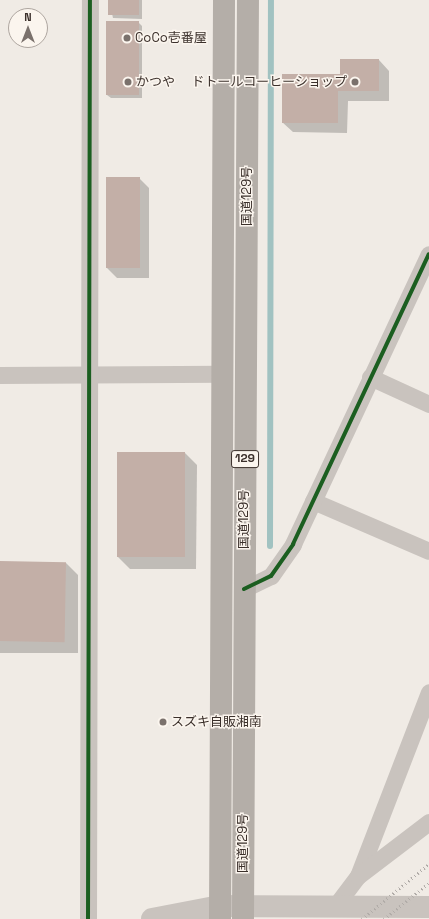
<!DOCTYPE html>
<html>
<head>
<meta charset="utf-8">
<style>
  body { margin:0 }
  #map { position:relative; width:429px; height:919px; overflow:hidden; background:#f0ebe5; font-family:"Space Grotesk","Noto Sans JP",sans-serif }
  div>[style] { position:absolute }
  [style*='--x'] { left:calc(var(--x)*1px); top:calc(var(--y)*1px); width:calc(var(--w)*1px); rotate:calc(var(--a)*1deg) }
  .shadow>* { inset:0; background:#0003 }
  .stream>* { height:6px; margin:-3px; padding:0 3px; transform-origin:3px; border-radius:3px; background:#a1c2c1 }
  .building>* { inset:0; background:#c3afa7; transform-origin:0 0 }
  .minor>* { height:17px; margin:-8.5px; padding:0 8.5px; transform-origin:8.5px; border-radius:8.5px; background:#c9c3be }
  .tertiary>* { height:22px; margin:-11px; padding:0 11px; transform-origin:11px; border-radius:11px; background:#c9c3be }
  .trunk>* { height:22px; margin:-11px; padding:0 11px; transform-origin:11px; border-radius:11px; background:#b4aea8 }
  .rail>* { height:3px; margin-top:-1.5px; transform-origin:0; background:repeating-linear-gradient(90deg,#b1aca8 0 1px,transparent 0 4px) }
  .cycleway>* { height:4px; margin:-2px; padding:0 2px; transform-origin:2px; border-radius:2px; background:#1b5e20 }
  .dots>* { width:11px; height:11px; translate:-50% -50%; box-sizing:border-box; border:2px solid #fbf5ee; border-radius:50% }
  span { translate:-50% -50%; white-space:nowrap; text-align:center; line-height:1.15; -webkit-text-stroke:3px #fbf5ee; paint-order:stroke }
  .shield-label span { padding:1px 3px; background:#fbf5ee; border:1px solid; border-radius:3px; -webkit-text-stroke-width:0 }
  .shield-label { font-size:12px; color:#3b302b; font-weight:700 }
  .poi-label { font-size:13px; color:#3b302b }
  .left { translate:0 -50%; text-align:left }
  .right { translate:-100% -50%; text-align:right }
  .street-label { font-size:13px; color:#3b302b }
  .north { position:absolute; left:8px; top:8px; width:40px; height:40px; box-sizing:border-box; background:#fbf5ee; border:1px solid #aea6a0; border-radius:50%; rotate:0deg; font-size:11px; font-weight:700; line-height:16px; text-align:center; color:#3b302b }
  .north::after { content:''; display:block; margin:auto; width:14px; height:18px; background:#7a716c; clip-path:polygon(50% 0,100% 100%,50% 72%,0 100%) }
</style>
</head>
<body>
<div id="map">
  <div class="shadow">
    <i style="clip-path:polygon(109px 0,142px 0,142px 19px,113px 18px)"></i>
    <i style="clip-path:polygon(138px 22px,142px 26px,142px 98px,111px 98px,107px 95px)"></i>
    <i style="clip-path:polygon(379px 60px,389px 71px,389px 101px,348px 101px,347px 133px,293px 132px,282px 122px,341px 75px)"></i>
    <i style="clip-path:polygon(139px 178px,149px 188px,149px 278px,117px 278px,107px 268px)"></i>
    <i style="clip-path:polygon(185px 453px,197px 465px,196px 569px,130px 569px,117px 556px)"></i>
    <i style="clip-path:polygon(0 562px,66px 563px,78px 575px,78px 653px,0 653px)"></i>
  </div>
  <div class="stream">
    <i style="--x:270;--y:546;--w:546;--a:-89.9"></i>
  </div>
  <div class="building">
    <i style="left:108px;top:0;width:31px;height:15px"></i>
    <i style="left:106px;top:21px;width:33px;height:74px"></i>
    <i style="clip-path:polygon(340px 59px,379px 59px,379px 91px,338px 91px,338px 123px,282px 123px,282px 74px,340px 74px)"></i>
    <i style="left:106px;top:177px;width:34px;height:91px"></i>
    <i style="left:117px;top:452px;width:68px;height:105px"></i>
    <i style="left:0;top:561px;width:66px;height:80px;rotate:1deg"></i>
  </div>
  <div class="minor">
    <i style="--x:0;--y:375;--w:223;--a:-0.3"></i>
    <i style="--x:370;--y:377;--w:65;--a:24.6"></i>
    <i style="--x:313;--y:501;--w:126;--a:23.3"></i>
    <i style="--x:244;--y:589;--w:30;--a:-26"></i>
    <i style="--x:271;--y:576;--w:39;--a:-55"></i>
    <i style="--x:293;--y:544;--w:320;--a:-64.9"></i>
    <i style="--x:358;--y:876;--w:197;--a:-68.9"></i>
    <i style="--x:336;--y:905;--w:36;--a:-53"></i>
    <i style="--x:358;--y:876;--w:89;--a:-37.3"></i>
    <i style="--x:88;--y:919;--w:919;--a:-89.88"></i>
  </div>
  <div class="tertiary">
    <i style="--x:152;--y:919;--w:69;--a:-10.8"></i>
    <i style="--x:220;--y:906;--w:209;--a:0.3"></i>
  </div>
  <div class="trunk">
    <i style="--x:220;--y:919;--w:919;--a:-89.75"></i>
    <i style="--x:243;--y:919;--w:919;--a:-89.69"></i>
  </div>
  <div class="rail">
    <i style="--x:362;--y:919;--w:87;--a:-39.4"></i>
    <i style="--x:384;--y:919;--w:58;--a:-38.7"></i>
  </div>
  <div class="cycleway">
    <i style="--x:244;--y:589;--w:30;--a:-26"></i>
    <i style="--x:271;--y:576;--w:39;--a:-55"></i>
    <i style="--x:293;--y:544;--w:320;--a:-64.9"></i>
    <i style="--x:88;--y:919;--w:919;--a:-89.88"></i>
  </div>
  <div class="dots">
    <i style="left:127px;top:38px;background:#7a716c"></i>
    <i style="left:128px;top:82px;background:#7a716c"></i>
    <i style="left:355px;top:82px;background:#7a716c"></i>
    <i style="left:163px;top:722px;background:#7a716c"></i>
  </div>
  <div class="shield-label">
    <span style="left:245px;top:459px">129</span>
  </div>
  <div class="poi-label">
    <span class="left" style="left:135px;top:38px">CoCo壱番屋</span>
    <span class="left" style="left:136px;top:82px">かつや</span>
    <span class="right" style="left:347px;top:82px">ドトールコーヒーショップ</span>
    <span class="left" style="left:171px;top:722px">スズキ自販湘南</span>
  </div>
  <div class="street-label">
    <span style="left:247px;top:196px;rotate:-90deg">国道129号</span>
    <span style="left:244px;top:519px;rotate:-90deg">国道129号</span>
    <span style="left:243px;top:843px;rotate:-90deg">国道129号</span>
  </div>
  <div class="north">N</div>
</div>
</body>
</html>
